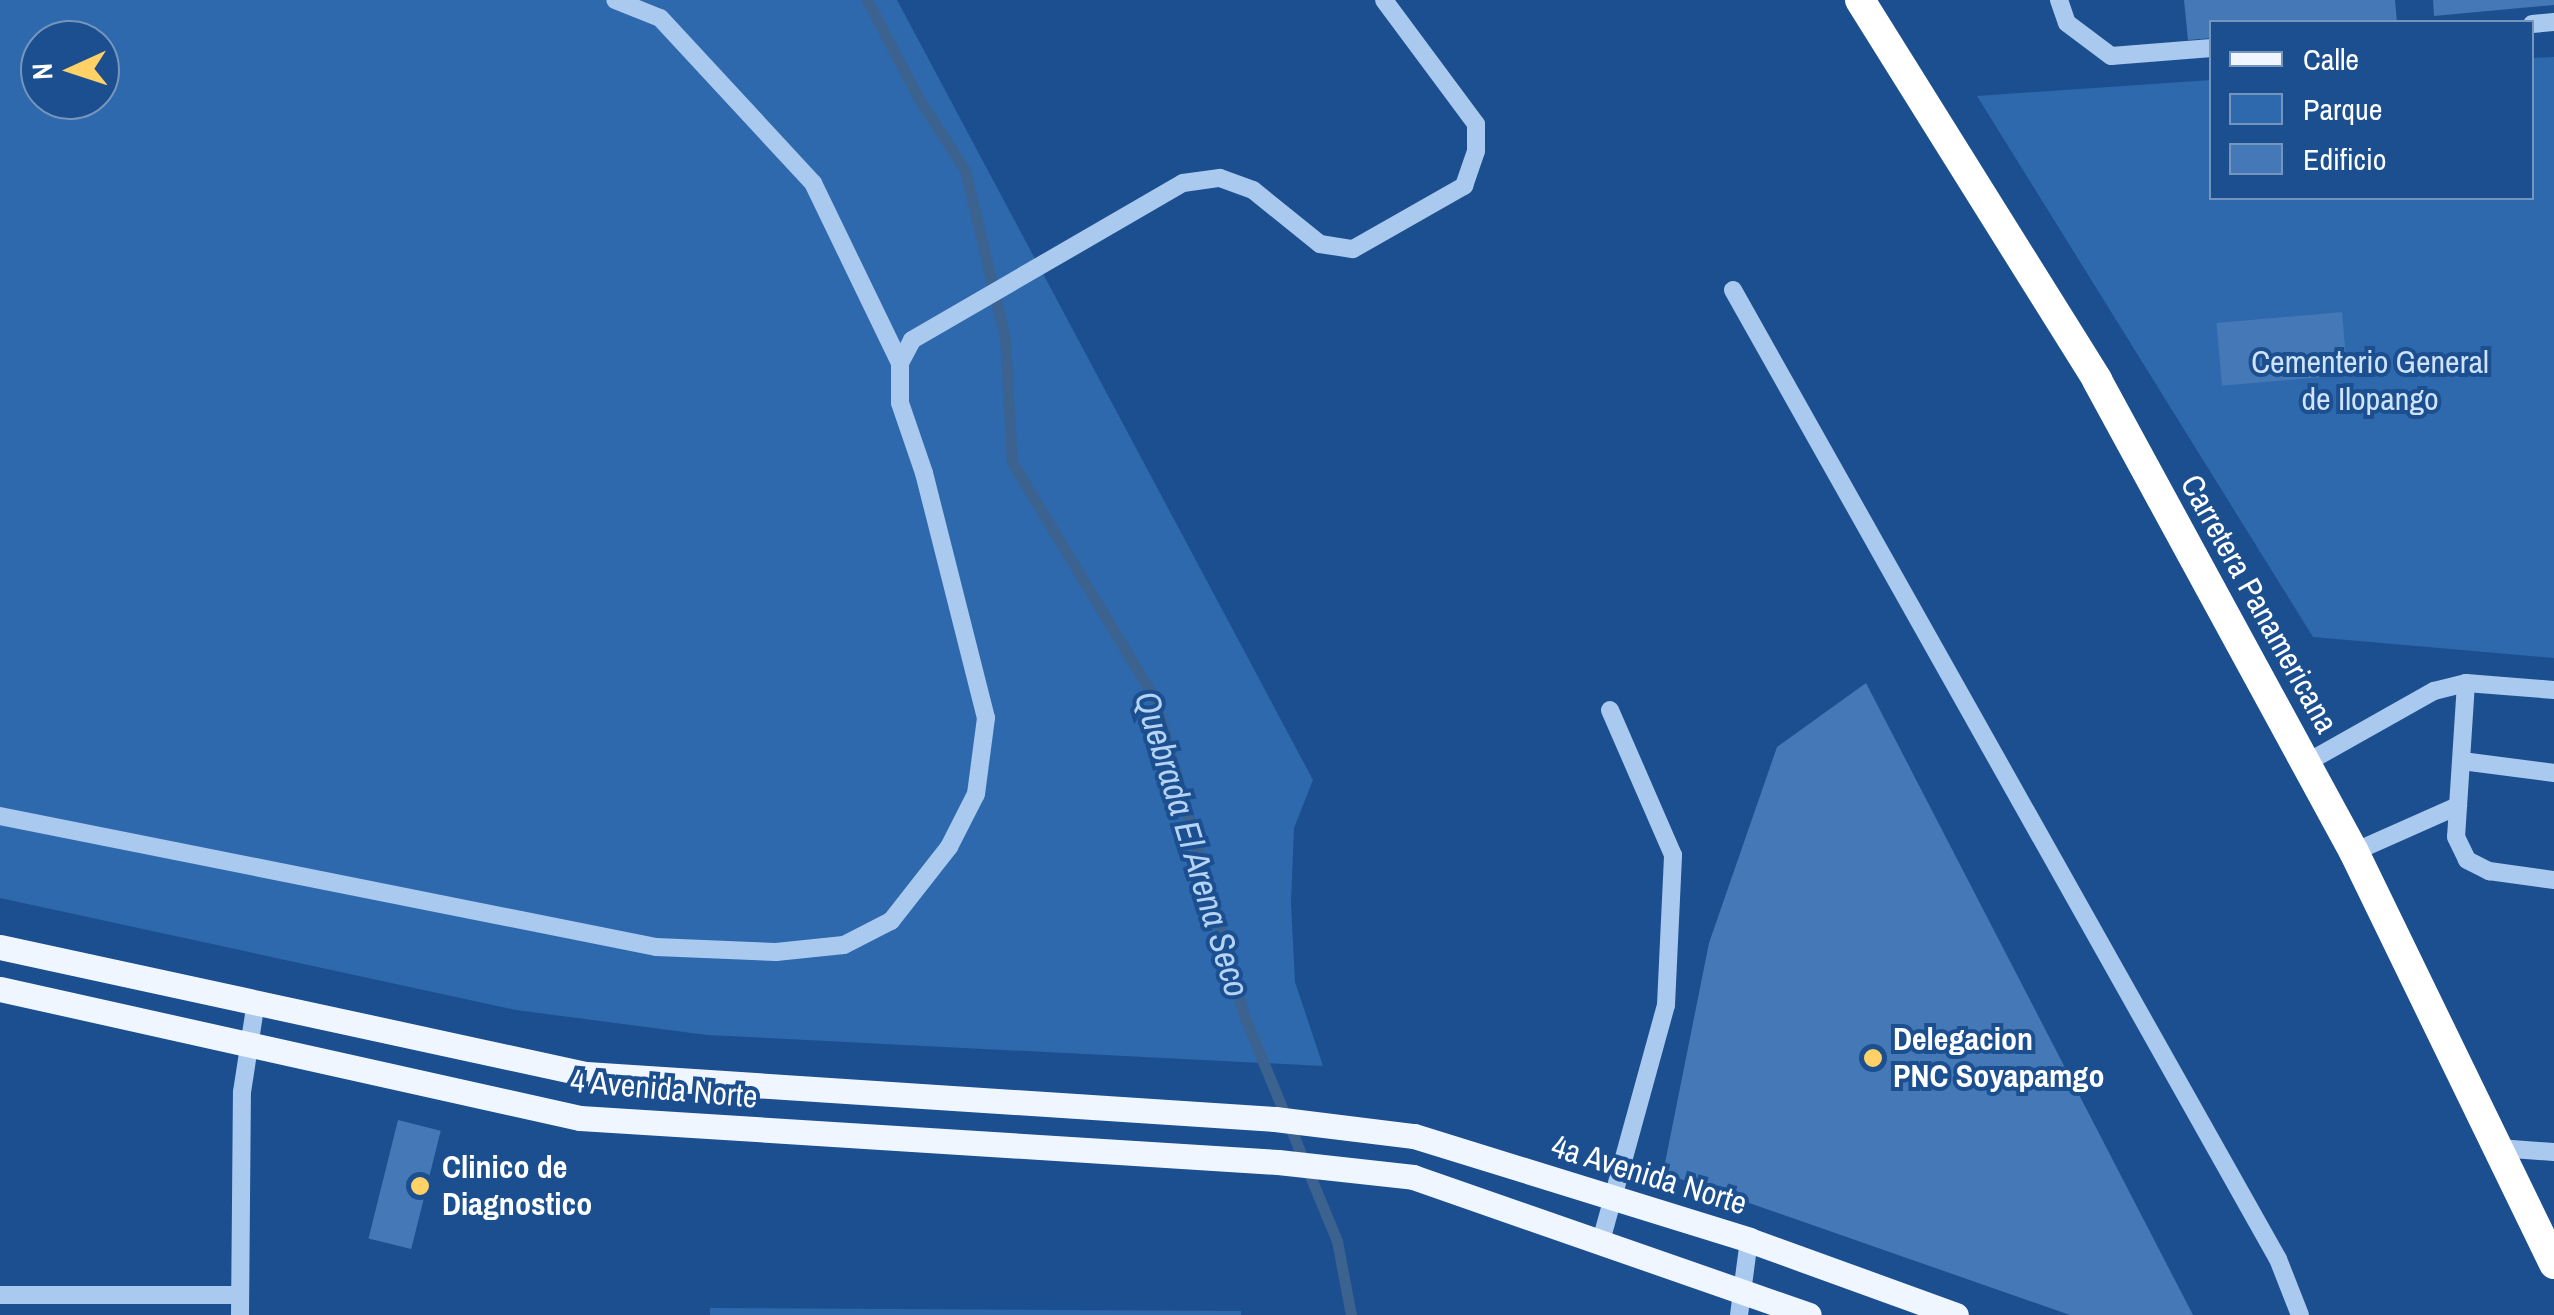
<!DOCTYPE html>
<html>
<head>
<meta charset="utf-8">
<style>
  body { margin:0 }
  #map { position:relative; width:2554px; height:1315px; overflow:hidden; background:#1b4f8f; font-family:"Archivo Narrow",sans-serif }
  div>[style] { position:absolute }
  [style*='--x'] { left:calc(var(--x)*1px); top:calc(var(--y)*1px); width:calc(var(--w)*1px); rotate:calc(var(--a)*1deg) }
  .green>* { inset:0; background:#2e69ad }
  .stream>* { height:11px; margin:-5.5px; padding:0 5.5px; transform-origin:5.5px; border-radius:5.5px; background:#3c6290 }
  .building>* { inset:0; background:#4478b7; transform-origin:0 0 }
  .minor>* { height:18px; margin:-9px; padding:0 9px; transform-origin:9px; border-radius:9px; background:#a9c9ee }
  .major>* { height:25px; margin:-12.5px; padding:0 12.5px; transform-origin:12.5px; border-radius:12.5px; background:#f0f6ff }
  .highway>* { height:30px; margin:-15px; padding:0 15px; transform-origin:15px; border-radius:15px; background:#fff }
  .dots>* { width:28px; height:28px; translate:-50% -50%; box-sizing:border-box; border:5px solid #1b4f8f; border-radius:50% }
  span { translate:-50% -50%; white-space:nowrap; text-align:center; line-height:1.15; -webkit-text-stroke:8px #1b4f8f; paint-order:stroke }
  .park-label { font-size:32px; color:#cfe3fa }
  .street-label { font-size:32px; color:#fff }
  .poi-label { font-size:32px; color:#fff; font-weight:700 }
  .left { translate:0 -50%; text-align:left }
  .water-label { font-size:35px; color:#b5d3f5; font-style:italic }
  .legend { position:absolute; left:2209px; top:20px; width:325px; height:180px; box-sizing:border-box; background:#1b4f8f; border:2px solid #7695bc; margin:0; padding:12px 18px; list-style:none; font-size:30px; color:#fff }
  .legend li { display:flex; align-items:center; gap:20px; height:50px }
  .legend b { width:50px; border:2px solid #7695bc }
  .north { position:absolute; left:20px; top:20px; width:100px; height:100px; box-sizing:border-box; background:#1b4f8f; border:2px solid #7695bc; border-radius:50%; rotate:267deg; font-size:28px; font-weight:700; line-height:40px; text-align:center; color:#fff }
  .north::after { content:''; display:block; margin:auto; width:35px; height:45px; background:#ffd166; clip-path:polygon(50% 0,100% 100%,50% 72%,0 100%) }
</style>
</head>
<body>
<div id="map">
  <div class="green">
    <i style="clip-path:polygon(evenodd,0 0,897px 0,1313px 780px,1294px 828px,1291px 903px,1295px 982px,1323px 1066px,707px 1035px,516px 1010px,0 898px,0 0,40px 40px,100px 40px,100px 100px,40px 100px,40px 40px)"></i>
    <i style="clip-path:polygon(2554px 57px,2554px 658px,2313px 637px,1977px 96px,2211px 80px,2212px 198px,2532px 198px,2532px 58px)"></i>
    <i style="clip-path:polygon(710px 1308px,1241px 1311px,1241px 1315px,710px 1315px)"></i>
  </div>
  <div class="stream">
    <i style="--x:867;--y:0;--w:112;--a:62.3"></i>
    <i style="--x:919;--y:99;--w:85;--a:57.1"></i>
    <i style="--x:965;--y:170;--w:173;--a:76.6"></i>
    <i style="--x:1005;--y:338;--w:124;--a:86.8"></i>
    <i style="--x:1012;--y:462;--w:277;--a:58.9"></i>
    <i style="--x:1155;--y:699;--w:326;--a:74.3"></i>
    <i style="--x:1243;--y:1013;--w:247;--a:67.6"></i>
    <i style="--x:1337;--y:1241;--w:75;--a:79.3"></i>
  </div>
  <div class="building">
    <i style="clip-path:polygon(2184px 0,2395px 0,2397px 22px,2212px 22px,2212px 38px,2188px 40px)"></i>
    <i style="clip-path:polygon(2433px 0,2554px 0,2554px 5px,2434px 16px)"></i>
    <i style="left:2342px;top:312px;width:63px;height:126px;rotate:85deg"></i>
    <i style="clip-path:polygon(1866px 683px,2193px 1315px,2070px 1315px,1663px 1173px,1709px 943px,1777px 747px)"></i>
    <i style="left:398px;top:1120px;width:44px;height:122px;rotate:14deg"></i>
  </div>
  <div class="minor">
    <i style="--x:2059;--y:0;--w:24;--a:71"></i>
    <i style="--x:2067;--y:23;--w:55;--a:36.9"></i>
    <i style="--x:2111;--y:56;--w:101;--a:-4.5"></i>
    <i style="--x:2532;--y:24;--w:22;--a:-5"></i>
    <i style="--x:1733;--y:290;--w:1112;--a:60.65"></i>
    <i style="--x:2278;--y:1259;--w:60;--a:68.6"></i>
    <i style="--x:900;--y:363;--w:26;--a:-62"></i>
    <i style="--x:912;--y:340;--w:313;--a:-30.1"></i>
    <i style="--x:1183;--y:183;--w:37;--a:-8"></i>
    <i style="--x:1220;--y:178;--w:35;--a:20"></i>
    <i style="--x:1253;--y:190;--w:86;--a:38.9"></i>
    <i style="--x:1320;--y:244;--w:33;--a:9"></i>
    <i style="--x:1353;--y:249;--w:128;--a:-29.6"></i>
    <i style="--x:1464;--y:186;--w:37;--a:-71"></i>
    <i style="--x:1476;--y:151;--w:27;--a:-90"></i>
    <i style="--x:1476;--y:124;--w:154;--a:-126.6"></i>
    <i style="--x:2554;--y:690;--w:88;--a:-175.5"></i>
    <i style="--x:2466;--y:683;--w:154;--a:93.7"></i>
    <i style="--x:2456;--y:837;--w:25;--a:64"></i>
    <i style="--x:2467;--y:860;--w:25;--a:27"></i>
    <i style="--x:2489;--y:871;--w:66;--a:7.9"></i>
    <i style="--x:2462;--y:761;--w:93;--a:7.4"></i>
    <i style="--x:2306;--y:763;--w:147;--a:-29.4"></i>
    <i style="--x:2434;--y:691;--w:33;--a:-14"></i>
    <i style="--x:0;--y:816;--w:669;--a:11.29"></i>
    <i style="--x:656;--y:947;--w:120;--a:2.4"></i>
    <i style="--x:776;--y:952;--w:68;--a:-5.9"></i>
    <i style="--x:844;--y:945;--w:53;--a:-27.1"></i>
    <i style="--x:891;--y:921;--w:94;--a:-51.9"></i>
    <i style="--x:949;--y:847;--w:59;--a:-63"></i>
    <i style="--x:976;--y:794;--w:77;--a:-82.5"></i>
    <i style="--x:986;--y:718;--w:253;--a:-104.2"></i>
    <i style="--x:924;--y:473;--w:74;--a:-108.9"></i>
    <i style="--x:900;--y:403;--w:40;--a:-90"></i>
    <i style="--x:900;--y:363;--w:200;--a:-115.8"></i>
    <i style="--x:813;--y:183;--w:225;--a:-132.8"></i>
    <i style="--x:660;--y:18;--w:48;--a:-158.2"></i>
    <i style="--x:2354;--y:852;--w:114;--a:-23.9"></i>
    <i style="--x:2499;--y:1148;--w:55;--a:4.2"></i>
    <i style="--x:1601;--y:1241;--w:245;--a:-74.6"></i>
    <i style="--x:1666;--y:1005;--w:150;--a:-87.3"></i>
    <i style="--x:1673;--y:855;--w:158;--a:-113.5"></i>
    <i style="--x:0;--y:1295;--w:240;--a:0"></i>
    <i style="--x:240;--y:1315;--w:223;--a:-89.5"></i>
    <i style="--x:242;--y:1092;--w:91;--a:-81.2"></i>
    <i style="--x:1739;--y:1315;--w:76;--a:-82.4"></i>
  </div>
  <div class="major">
    <i style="--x:0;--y:947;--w:600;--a:12.23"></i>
    <i style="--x:586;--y:1074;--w:690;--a:3.74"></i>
    <i style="--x:1275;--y:1119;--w:140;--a:7"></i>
    <i style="--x:1414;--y:1136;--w:351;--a:17.2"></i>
    <i style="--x:1749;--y:1240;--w:220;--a:19.9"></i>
    <i style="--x:0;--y:989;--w:594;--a:12.54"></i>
    <i style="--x:580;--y:1118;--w:699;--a:3.61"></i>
    <i style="--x:1278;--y:1162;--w:136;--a:6.3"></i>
    <i style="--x:1413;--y:1177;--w:419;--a:19.2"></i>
  </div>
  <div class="highway">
    <i style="--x:1860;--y:0;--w:448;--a:58"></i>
    <i style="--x:2097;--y:380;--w:537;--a:61.43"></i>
    <i style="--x:2354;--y:852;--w:458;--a:64.1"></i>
  </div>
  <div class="dots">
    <i style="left:1873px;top:1058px;background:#ffd166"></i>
    <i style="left:420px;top:1186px;background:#ffd166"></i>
  </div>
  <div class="park-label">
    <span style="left:2370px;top:381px">Cementerio General<br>de Ilopango</span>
  </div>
  <div class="street-label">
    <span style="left:2259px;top:604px;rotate:61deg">Carretera Panamericana</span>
    <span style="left:664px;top:1089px;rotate:5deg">4 Avenida Norte</span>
    <span style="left:1649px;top:1175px;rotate:17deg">4a Avenida Norte</span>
  </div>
  <div class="poi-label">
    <span class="left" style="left:1893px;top:1058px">Delegacion<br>PNC Soyapamgo</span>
    <span class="left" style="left:442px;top:1186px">Clinico de<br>Diagnostico</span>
  </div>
  <div class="water-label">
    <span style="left:1192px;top:844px;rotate:73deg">Quebrada El Arena Seco</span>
  </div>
  <ul class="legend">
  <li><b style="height:12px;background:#f0f6ff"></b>Calle</li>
  <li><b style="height:28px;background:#2e69ad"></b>Parque</li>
  <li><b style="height:28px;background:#4478b7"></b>Edificio</li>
  </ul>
  <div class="north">N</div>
</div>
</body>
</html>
